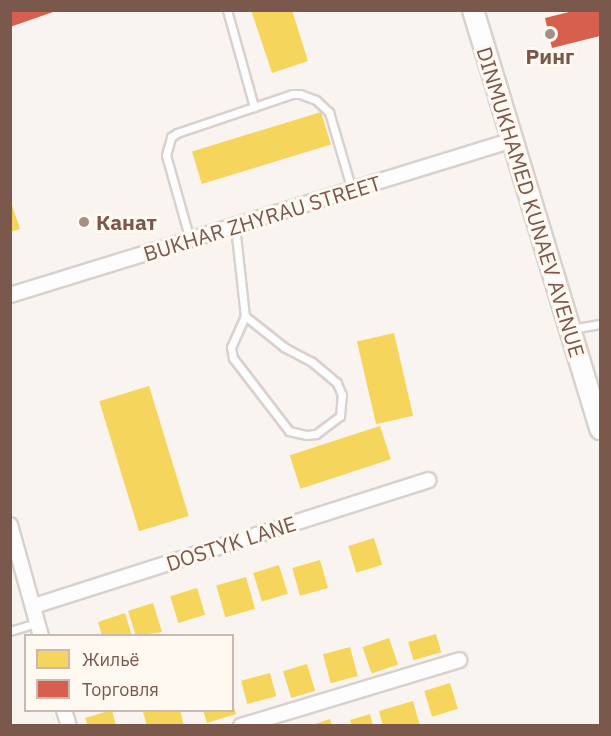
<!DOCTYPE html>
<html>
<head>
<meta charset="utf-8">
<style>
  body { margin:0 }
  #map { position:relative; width:611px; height:736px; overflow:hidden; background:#f9f4ef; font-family:"IBM Plex Sans",sans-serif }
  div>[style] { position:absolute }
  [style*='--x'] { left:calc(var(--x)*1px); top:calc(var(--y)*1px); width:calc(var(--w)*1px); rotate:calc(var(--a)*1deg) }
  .homes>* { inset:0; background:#f6d55c; transform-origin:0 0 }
  .shops>* { inset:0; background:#d6604d }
  .roads { filter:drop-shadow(2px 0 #d9d1cd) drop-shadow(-2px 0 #d9d1cd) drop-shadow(0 2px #d9d1cd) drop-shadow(0 -2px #d9d1cd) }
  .lane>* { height:7px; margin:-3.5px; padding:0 3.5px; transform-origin:3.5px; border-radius:3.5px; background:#fefdfd }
  .street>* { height:14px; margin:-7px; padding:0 7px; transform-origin:7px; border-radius:7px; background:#fefdfd }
  .secondary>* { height:20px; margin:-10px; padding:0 10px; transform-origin:10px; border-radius:10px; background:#fefdfd }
  .dots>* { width:16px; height:16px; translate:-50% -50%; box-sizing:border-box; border:3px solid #fff9f2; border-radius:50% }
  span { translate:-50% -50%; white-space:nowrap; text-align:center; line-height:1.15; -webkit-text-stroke:6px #fff9f2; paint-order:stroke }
  .poi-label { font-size:21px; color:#7a584c; font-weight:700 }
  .left { translate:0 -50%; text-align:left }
  .street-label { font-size:21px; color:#7a584c }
  .frame { position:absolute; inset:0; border:12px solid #7a584c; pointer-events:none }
  .legend { position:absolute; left:24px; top:634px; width:210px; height:78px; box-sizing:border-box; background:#fff9f2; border:2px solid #cab9b0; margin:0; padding:8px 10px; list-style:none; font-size:18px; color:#7a584c }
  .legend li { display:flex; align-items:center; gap:12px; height:30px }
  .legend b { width:30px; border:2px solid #cab9b0 }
</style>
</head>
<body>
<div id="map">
  <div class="homes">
    <i style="clip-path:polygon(251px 10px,292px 10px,308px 61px,272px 73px)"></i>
    <i style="left:321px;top:112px;width:34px;height:135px;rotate:73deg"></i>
    <i style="clip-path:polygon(10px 199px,20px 229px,10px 232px)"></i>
    <i style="left:394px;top:333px;width:85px;height:38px;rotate:77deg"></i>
    <i style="left:149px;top:386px;width:136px;height:52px;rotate:73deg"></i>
    <i style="left:380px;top:426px;width:35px;height:95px;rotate:72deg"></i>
    <i style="left:374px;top:538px;width:28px;height:27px;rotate:73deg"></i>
    <i style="left:320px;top:560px;width:29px;height:29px;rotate:74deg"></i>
    <i style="left:279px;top:565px;width:30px;height:27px;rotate:73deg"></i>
    <i style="left:246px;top:577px;width:33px;height:31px;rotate:74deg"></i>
    <i style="left:197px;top:588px;width:28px;height:28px;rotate:73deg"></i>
    <i style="clip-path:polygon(153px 603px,162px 632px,136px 636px,128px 611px)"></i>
    <i style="clip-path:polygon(125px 613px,132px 636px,102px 636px,98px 622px)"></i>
    <i style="left:436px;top:634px;width:19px;height:29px;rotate:74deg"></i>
    <i style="left:389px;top:638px;width:28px;height:28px;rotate:71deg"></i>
    <i style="left:350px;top:647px;width:30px;height:28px;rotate:75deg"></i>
    <i style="left:307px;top:664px;width:28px;height:25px;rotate:73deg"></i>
    <i style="left:270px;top:673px;width:24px;height:30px;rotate:75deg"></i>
    <i style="left:450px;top:683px;width:27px;height:27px;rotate:73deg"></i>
    <i style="clip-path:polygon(413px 701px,420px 726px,383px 726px,379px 711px)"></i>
    <i style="clip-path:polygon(233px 704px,236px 714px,207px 723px,203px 710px,232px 710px)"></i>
    <i style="clip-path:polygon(112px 710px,116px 726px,88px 726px,85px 718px)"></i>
    <i style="clip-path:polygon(180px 710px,184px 726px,147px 726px,143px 712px)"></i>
    <i style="clip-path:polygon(370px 714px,373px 726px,352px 726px,350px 720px)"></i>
    <i style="clip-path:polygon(330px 719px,332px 726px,312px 726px,311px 725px)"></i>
  </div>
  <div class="shops">
    <i style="clip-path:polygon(10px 10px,56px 10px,56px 11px,10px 27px)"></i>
    <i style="clip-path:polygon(577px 10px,600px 10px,600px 36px,552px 48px,545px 18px)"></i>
  </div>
  <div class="roads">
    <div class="lane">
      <i style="--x:227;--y:10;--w:101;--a:74.4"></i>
      <i style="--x:235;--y:226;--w:91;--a:83.7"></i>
      <i style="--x:245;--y:316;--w:34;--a:114"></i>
      <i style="--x:231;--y:347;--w:11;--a:80"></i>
      <i style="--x:233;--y:358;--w:92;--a:52.5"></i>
      <i style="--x:289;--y:431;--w:17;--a:13"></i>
      <i style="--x:306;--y:435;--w:10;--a:-6"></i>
      <i style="--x:316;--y:434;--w:30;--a:-37"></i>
      <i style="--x:340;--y:416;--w:21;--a:-85"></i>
      <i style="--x:342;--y:395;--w:13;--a:-113"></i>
      <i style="--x:337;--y:383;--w:33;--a:-140"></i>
      <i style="--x:312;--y:362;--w:32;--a:-152"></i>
      <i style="--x:284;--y:347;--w:50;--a:-141.5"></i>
      <i style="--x:190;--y:240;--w:88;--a:-105.8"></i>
      <i style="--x:166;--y:155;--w:19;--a:-74"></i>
      <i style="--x:171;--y:137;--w:7;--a:-34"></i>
      <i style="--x:177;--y:133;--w:121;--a:-18.7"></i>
      <i style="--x:292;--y:94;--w:8;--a:0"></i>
      <i style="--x:300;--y:94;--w:17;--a:21"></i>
      <i style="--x:316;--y:100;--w:18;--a:43"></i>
      <i style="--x:329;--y:112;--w:81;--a:73.6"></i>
      <i style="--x:571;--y:329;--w:29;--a:-10"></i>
      <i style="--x:10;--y:631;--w:28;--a:-17"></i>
    </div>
    <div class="street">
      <i style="--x:10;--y:295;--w:526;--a:-17.13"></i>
      <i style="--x:10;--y:525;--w:115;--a:74.4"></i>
      <i style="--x:34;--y:606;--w:414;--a:-17.7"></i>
      <i style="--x:64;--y:710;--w:17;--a:73"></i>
      <i style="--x:241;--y:726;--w:228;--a:-16.8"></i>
    </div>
    <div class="secondary">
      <i style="--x:473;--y:10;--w:438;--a:73.1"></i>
    </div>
  </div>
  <div class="dots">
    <i style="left:550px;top:34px;background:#a68f85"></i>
    <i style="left:84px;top:222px;background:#a68f85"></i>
  </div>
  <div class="poi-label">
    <span style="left:550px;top:56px">Ринг</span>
    <span class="left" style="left:96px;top:222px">Канат</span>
  </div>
  <div class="street-label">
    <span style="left:531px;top:202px;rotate:73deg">DINMUKHAMED KUNAEV AVENUE</span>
    <span style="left:262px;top:218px;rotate:-17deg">BUKHAR ZHYRAU STREET</span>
    <span style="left:231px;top:543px;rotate:-18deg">DOSTYK LANE</span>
  </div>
  <div class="frame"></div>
  <ul class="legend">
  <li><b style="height:16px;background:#f6d55c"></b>Жильё</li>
  <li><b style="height:16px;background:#d6604d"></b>Торговля</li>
  </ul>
</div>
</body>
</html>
